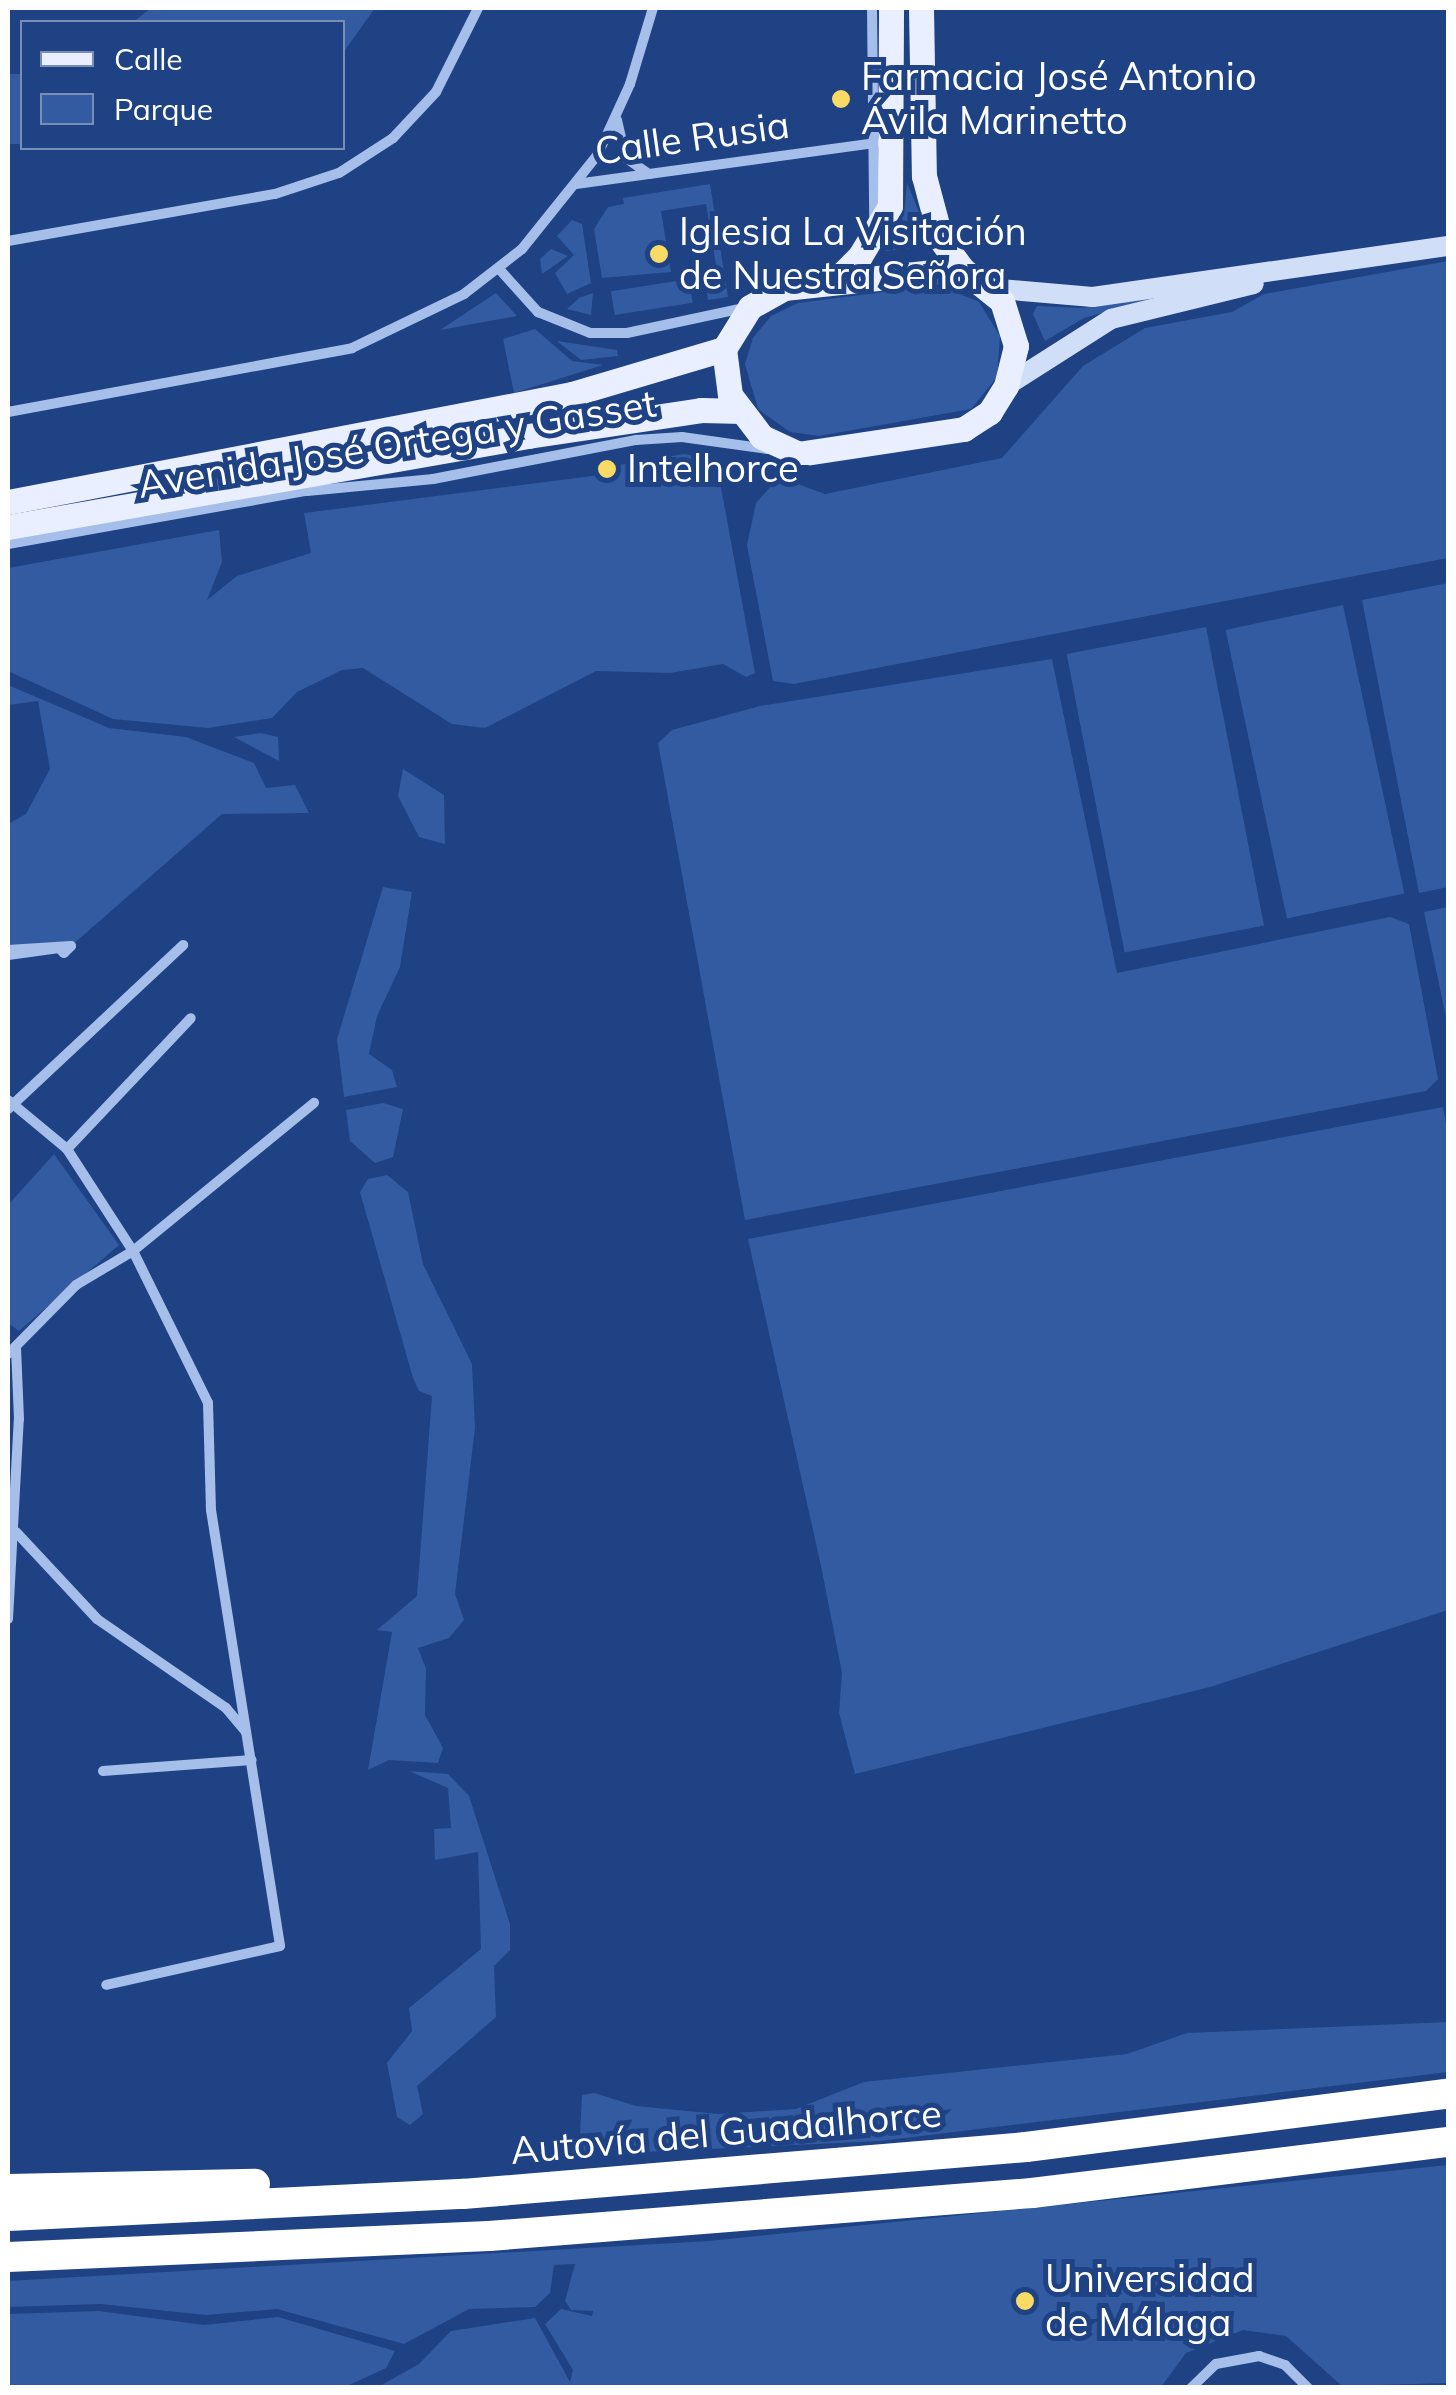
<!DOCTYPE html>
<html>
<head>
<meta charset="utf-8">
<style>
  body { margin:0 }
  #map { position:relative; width:1456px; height:2395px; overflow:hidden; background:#1e4284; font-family:Mulish,sans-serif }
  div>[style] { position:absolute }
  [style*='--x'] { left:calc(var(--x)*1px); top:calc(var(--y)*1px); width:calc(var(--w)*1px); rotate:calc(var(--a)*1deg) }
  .green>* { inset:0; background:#325ba1; transform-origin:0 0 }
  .street>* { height:10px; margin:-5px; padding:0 5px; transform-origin:5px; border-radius:5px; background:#a5bfea }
  .secondary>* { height:20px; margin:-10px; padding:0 10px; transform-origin:10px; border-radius:10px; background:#d1def7 }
  .primary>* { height:25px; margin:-12.5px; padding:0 12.5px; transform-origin:12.5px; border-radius:12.5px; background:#e9effe }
  .highway>* { height:30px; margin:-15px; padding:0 15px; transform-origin:15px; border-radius:15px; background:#fff }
  .dots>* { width:28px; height:28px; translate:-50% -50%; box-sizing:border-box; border:5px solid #1e4284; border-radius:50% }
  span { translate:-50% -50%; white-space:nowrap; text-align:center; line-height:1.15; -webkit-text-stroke:10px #1e4284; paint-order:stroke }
  .poi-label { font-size:38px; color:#fff }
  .left { translate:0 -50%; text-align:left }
  .street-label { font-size:38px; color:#fff }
  .frame { position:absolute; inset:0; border:10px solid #fff; pointer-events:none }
  .legend { position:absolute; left:20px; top:20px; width:325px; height:130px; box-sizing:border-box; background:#1e4284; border:2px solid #788eb5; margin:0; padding:12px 18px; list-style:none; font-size:30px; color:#fff }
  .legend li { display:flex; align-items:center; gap:20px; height:50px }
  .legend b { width:50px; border:2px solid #788eb5 }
</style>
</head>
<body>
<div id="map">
  <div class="green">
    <i style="clip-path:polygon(151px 8px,375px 8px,343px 53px,342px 22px,133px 22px)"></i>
    <i style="left:8px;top:74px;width:14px;height:70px"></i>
    <i style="clip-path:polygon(907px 183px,933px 246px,885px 251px,904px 215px)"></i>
    <i style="clip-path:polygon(710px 184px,728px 297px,708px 300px,703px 268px,716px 265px,706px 204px,661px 211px,671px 272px,602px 278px,594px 229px,608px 207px,624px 204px,623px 198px)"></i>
    <i style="clip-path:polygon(572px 220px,582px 224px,591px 283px,567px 294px,555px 273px,574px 255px,557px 236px)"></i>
    <i style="clip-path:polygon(551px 249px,568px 256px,542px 274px,540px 259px)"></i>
    <i style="clip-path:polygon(1448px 261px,1448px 558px,794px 684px,773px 681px,747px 545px,756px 503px,779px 477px,825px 494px,1002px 458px,1083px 366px,1145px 328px,1232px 312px,1264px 294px)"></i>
    <i style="left:689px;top:279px;width:24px;height:79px;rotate:81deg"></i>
    <i style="clip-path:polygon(938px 285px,979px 302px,1000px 336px,997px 377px,971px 409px,819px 436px,790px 432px,758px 409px,745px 364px,753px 338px,771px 316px,798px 303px)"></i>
    <i style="clip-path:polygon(1199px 286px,1084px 318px,1045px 341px,1033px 314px,1037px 306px,1083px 308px)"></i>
    <i style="clip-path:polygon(496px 293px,517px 316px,440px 330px)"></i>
    <i style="clip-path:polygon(593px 293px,591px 315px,567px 309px,579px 298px)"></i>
    <i style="clip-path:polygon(535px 329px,572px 361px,603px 365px,514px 393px,503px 339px)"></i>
    <i style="clip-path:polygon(557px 341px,617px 350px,618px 356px,581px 360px)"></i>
    <i style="clip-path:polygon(684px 454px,716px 460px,755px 673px,746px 677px,723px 664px,670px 673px,596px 671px,485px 728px,452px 724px,363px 668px,342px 670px,297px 692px,272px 718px,208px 728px,113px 719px,8px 671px,8px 568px,219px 530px,222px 562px,207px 600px,237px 576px,311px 553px,304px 513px,600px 475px,612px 466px)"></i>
    <i style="clip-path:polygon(1448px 583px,1448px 887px,1419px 893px,1362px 600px)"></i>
    <i style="left:1343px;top:605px;width:295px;height:120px;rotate:78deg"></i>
    <i style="left:1206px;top:627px;width:304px;height:142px;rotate:79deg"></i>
    <i style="clip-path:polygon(1052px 659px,1117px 973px,1390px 917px,1409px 924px,1438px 1079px,1426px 1091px,745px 1220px,658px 743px,672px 730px,760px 706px)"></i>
    <i style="clip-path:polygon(8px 685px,109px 728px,186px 737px,254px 763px,266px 788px,295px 785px,309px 813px,222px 814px,71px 946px,8px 950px,8px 824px,26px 814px,50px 769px,38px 701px,8px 705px)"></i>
    <i style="clip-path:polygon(261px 733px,278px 737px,279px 761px,234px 737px)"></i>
    <i style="clip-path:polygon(403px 769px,444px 795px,445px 844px,419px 837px,398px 796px)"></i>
    <i style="clip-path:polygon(383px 887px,412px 892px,400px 967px,377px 1016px,369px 1054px,392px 1070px,397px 1087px,344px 1097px,337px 1039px)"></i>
    <i style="clip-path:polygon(1448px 907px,1448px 1027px,1424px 912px)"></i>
    <i style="clip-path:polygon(383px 1103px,403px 1109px,393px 1157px,375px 1163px,350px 1141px,346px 1110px)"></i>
    <i style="clip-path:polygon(1443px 1107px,1448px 1135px,1448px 1610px,1210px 1687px,855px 1774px,839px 1713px,842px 1673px,821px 1566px,748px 1239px)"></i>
    <i style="clip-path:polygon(54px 1154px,119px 1245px,19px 1331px,8px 1323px,8px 1205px)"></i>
    <i style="clip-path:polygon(387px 1175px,408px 1192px,423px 1264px,472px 1364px,475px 1428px,455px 1594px,464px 1620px,449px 1638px,418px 1648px,426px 1669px,425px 1715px,443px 1748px,438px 1763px,389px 1760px,368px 1770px,392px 1632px,377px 1630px,417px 1596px,432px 1396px,419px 1391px,413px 1378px,360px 1192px,368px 1179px)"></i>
    <i style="clip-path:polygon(409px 1771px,448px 1774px,469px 1796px,510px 1924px,510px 1950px,494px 1966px,496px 2017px,417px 2086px,423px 2114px,410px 2125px,397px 2117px,387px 2063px,412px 2031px,409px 2008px,481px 1949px,478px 1852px,435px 1860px,434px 1829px,451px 1828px,448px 1788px)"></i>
    <i style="clip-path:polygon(1448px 2022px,1448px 2072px,880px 2141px,579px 2155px,582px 2095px,594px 2093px,636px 2106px,718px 2114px,796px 2109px,864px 2082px,1127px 2054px,1187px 2033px)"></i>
    <i style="clip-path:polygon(1448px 2165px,1448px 2383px,1342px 2386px,1286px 2336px,1243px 2330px,1186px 2353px,1161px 2387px,378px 2387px,419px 2364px,451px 2331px,535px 2318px,570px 2382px,573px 2370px,545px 2324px,561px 2309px,592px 2316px,593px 2311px,571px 2310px,565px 2301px,575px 2264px,554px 2265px,550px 2293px,535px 2307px,469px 2309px,404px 2344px,277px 2309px,206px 2315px,101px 2304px,8px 2307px,8px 2281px,709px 2241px)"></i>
    <i style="clip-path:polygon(99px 2311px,204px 2325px,278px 2317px,395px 2351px,386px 2368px,345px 2387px,8px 2387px,8px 2314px)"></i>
  </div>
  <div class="street">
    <i style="--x:872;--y:8;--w:208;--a:89.4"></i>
    <i style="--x:617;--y:120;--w:39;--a:77"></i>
    <i style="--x:626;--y:158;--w:28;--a:35"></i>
    <i style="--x:576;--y:184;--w:303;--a:-7.8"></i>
    <i style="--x:8;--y:241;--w:271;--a:-10"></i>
    <i style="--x:275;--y:194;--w:67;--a:-18.2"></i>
    <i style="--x:339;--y:173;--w:64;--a:-32.9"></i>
    <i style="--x:393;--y:138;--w:63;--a:-46.9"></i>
    <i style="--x:436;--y:92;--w:94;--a:-63.4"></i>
    <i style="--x:500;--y:270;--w:57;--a:47.9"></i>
    <i style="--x:538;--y:312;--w:56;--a:22"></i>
    <i style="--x:590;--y:333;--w:37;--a:0"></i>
    <i style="--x:627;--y:333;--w:120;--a:-12.1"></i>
    <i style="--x:8;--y:412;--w:350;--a:-10.5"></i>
    <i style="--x:352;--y:348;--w:124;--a:-25.7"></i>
    <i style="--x:464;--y:294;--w:73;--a:-37.8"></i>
    <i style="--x:522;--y:249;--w:122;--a:-51.3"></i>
    <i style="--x:598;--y:154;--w:77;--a:-65.4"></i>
    <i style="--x:630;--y:84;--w:79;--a:-73.2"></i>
    <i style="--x:8;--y:544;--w:304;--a:-10.1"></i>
    <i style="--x:307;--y:491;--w:127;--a:-5.4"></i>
    <i style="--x:433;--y:479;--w:207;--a:-10.9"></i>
    <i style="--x:636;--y:440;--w:46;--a:-3.7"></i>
    <i style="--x:682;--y:437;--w:86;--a:8"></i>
    <i style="--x:8;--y:950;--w:63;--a:-3.6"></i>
    <i style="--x:71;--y:946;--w:10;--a:135"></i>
    <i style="--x:64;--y:953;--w:7;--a:-135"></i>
    <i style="--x:59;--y:948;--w:51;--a:172.2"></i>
    <i style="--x:8;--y:1100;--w:77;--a:39.7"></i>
    <i style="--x:67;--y:1149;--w:121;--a:57.1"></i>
    <i style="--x:133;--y:1251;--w:169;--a:63.7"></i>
    <i style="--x:208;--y:1403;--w:107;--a:88.4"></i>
    <i style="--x:211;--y:1510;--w:441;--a:81"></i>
    <i style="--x:280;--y:1946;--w:178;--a:167.4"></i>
    <i style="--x:8;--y:1109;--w:240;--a:-43.1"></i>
    <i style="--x:67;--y:1149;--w:180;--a:-46.6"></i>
    <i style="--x:8;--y:1354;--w:97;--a:-45.4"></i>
    <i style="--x:76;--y:1285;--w:66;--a:-30.8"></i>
    <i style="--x:133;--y:1251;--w:234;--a:-39.3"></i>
    <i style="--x:16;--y:1532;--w:119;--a:47"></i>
    <i style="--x:97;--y:1619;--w:157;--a:34.6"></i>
    <i style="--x:226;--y:1708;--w:31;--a:50"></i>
    <i style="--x:8;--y:1619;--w:200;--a:-86.9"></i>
    <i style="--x:19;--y:1419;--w:71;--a:-92.4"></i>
    <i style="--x:103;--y:1771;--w:149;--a:-4.2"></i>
    <i style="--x:1191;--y:2388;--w:35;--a:-44"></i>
    <i style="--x:1216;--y:2364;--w:44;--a:-10.5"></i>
    <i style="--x:1259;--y:2356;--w:28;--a:19"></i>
    <i style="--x:1285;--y:2365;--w:33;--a:45"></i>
  </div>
  <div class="secondary">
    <i style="--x:988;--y:288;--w:105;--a:4.9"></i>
    <i style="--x:1093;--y:297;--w:359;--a:-8.2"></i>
    <i style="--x:1006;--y:386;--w:125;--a:-32.5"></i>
    <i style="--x:1111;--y:319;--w:147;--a:-13.8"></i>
  </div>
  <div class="primary">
    <i style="--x:921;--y:8;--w:168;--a:89"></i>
    <i style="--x:924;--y:176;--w:66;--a:75.1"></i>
    <i style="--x:941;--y:240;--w:36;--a:54"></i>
    <i style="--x:962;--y:269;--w:51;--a:38.7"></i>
    <i style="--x:1002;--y:301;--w:47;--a:72.7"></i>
    <i style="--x:1016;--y:346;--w:41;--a:104"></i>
    <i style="--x:1006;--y:386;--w:31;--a:122"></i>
    <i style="--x:990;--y:412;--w:31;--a:147"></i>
    <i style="--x:964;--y:429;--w:167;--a:171.4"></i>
    <i style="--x:799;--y:454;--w:41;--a:-155.3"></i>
    <i style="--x:762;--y:437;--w:53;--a:-127.3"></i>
    <i style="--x:730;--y:395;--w:46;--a:-97.4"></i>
    <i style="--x:724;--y:349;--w:49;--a:-58.2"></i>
    <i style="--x:750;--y:307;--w:39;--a:-29"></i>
    <i style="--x:784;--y:288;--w:179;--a:-6.1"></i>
    <i style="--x:838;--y:278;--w:31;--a:-45"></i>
    <i style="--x:860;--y:256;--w:58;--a:-59"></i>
    <i style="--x:890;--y:206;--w:198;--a:-89.7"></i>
    <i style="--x:8;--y:502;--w:574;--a:-10.84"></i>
    <i style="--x:572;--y:394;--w:159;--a:-16.5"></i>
    <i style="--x:8;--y:527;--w:528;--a:-9.93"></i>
    <i style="--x:528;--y:436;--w:175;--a:-8.5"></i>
    <i style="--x:701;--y:410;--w:41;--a:1.4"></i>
  </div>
  <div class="highway">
    <i style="--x:8;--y:2189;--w:247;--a:-1.2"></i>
    <i style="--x:8;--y:2216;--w:456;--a:-2.8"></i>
    <i style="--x:463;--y:2194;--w:565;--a:-4.77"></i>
    <i style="--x:1026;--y:2147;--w:425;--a:-7.2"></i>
    <i style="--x:8;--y:2257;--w:481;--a:-2.5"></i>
    <i style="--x:489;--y:2236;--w:545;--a:-4.53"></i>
    <i style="--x:1032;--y:2193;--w:419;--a:-7"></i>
  </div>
  <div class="dots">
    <i style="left:841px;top:99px;background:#f8da65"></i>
    <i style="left:659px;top:254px;background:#f8da65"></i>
    <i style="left:607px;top:469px;background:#f8da65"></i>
    <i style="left:1025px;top:2301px;background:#f8da65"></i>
  </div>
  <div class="poi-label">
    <span class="left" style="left:861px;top:99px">Farmacia José Antonio<br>Ávila Marinetto</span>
    <span class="left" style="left:679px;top:254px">Iglesia La Visitación<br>de Nuestra Señora</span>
    <span class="left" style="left:627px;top:469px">Intelhorce</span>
    <span class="left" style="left:1045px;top:2301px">Universidad<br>de Málaga</span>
  </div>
  <div class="street-label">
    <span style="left:692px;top:138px;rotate:-8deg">Calle Rusia</span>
    <span style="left:397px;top:444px;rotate:-9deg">Avenida José Ortega y Gasset</span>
    <span style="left:726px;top:2132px;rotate:-5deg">Autovía del Guadalhorce</span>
  </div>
  <div class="frame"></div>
  <ul class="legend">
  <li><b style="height:12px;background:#e9effe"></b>Calle</li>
  <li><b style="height:28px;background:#325ba1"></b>Parque</li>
  </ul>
</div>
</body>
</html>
